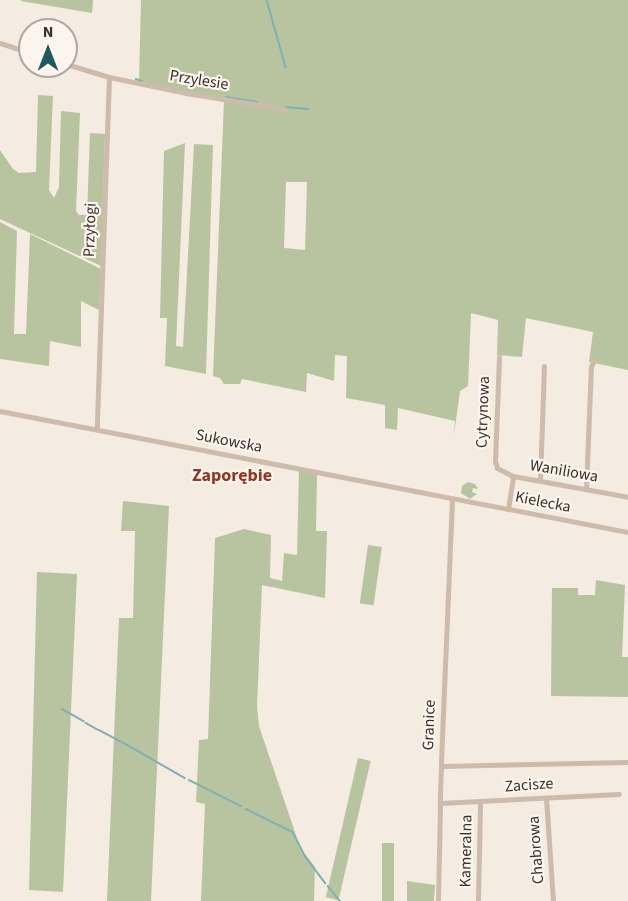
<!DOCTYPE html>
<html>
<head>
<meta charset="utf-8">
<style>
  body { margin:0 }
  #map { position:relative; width:628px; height:901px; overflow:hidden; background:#f4ebe1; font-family:"Source Sans 3",sans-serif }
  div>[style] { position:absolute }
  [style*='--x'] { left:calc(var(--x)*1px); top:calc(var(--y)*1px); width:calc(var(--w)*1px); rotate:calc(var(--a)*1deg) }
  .green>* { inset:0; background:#b8c4a0; transform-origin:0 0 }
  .stream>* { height:1.5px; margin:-0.75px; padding:0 0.75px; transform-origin:0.75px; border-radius:0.75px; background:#7fb0b2 }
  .minor>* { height:5px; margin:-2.5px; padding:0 2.5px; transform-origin:2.5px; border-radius:2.5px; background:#cdbbac }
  span { translate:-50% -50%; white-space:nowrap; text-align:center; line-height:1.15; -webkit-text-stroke:4.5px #fbf5ee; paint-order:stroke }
  .street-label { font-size:16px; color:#3b302b }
  .neighbourhood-label { font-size:18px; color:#8c3b22; font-weight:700 }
  .north { position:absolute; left:18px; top:18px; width:60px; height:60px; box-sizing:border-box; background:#fbf5ee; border:2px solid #aea6a0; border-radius:50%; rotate:0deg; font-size:16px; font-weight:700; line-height:24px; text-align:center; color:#3b302b }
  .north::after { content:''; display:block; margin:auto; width:21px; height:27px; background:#1f5a5e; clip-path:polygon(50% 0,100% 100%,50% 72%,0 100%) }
</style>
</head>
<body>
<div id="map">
  <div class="green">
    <i style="clip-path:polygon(21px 0,93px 0,92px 13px,21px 1px)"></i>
    <i style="clip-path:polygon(evenodd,141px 0,628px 0,628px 370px,589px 362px,593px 332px,526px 318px,522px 357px,497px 355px,498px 320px,471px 313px,468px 386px,460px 391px,454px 435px,455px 421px,398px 408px,397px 430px,385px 428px,385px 405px,346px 398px,347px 356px,335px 355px,334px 381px,307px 373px,306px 392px,242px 379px,240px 384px,224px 384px,220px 378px,213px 376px,224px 100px,139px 83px,141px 0,286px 182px,307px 182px,305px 250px,284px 248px,286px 182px)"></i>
    <i style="clip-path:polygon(38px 95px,53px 96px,49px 190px,54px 198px,59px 187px,61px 111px,80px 113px,76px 211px,79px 215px,87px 215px,90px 133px,105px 134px,101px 266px,0 219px,0 150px,13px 169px,19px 173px,36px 172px)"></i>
    <i style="clip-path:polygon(185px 143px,176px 346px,183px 347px,194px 144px,213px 145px,206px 374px,165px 366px,167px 318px,160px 318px,164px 151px)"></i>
    <i style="clip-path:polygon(0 222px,17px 231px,14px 334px,26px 334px,30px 234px,101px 269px,99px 310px,81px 301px,81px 347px,50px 341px,49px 366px,0 359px)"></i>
    <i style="clip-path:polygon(299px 470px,317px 474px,316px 531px,327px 531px,325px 598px,262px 585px,257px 707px,259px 726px,300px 847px,315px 867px,314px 901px,201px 901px,205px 804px,196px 802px,199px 740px,208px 739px,215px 538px,244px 529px,271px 535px,270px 578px,282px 581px,284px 553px,297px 555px)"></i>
    <i style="clip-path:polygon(468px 482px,475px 484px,478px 489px,473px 488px,472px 492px,477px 494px,470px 499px,461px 493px,462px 486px)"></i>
    <i style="clip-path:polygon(123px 501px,169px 506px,151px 901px,107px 901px,119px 618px,133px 618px,135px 531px,121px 531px)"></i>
    <i style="left:368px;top:545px;width:14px;height:59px;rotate:8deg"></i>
    <i style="clip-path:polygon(37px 572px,77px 574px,63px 892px,29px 890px)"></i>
    <i style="clip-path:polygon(596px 580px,625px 585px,622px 657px,628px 657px,628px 697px,551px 696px,552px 588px,578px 588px,578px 595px,595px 595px)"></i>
    <i style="left:358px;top:758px;width:13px;height:143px;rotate:13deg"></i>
    <i style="left:382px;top:843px;width:12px;height:58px"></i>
    <i style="clip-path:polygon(407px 881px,435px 885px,434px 901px,407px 901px)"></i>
  </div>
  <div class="stream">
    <i style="--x:267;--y:0;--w:70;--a:74.2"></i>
    <i style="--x:136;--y:79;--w:6;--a:18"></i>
    <i style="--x:226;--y:97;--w:31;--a:9"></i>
    <i style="--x:285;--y:107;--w:23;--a:5"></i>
    <i style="--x:62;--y:709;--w:25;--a:29"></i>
    <i style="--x:86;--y:723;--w:13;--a:29"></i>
    <i style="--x:99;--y:730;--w:34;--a:28"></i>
    <i style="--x:131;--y:747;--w:62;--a:29.9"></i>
    <i style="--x:189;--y:780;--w:58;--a:26.6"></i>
    <i style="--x:246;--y:809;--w:52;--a:26.1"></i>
    <i style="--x:293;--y:832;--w:27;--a:63"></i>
    <i style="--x:305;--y:856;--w:34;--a:53"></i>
    <i style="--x:328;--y:886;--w:19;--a:51"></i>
  </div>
  <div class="minor">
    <i style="--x:0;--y:43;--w:32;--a:18"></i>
    <i style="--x:66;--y:64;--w:45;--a:16.8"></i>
    <i style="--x:109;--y:77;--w:352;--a:92"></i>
    <i style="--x:109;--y:77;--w:79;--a:11.7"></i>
    <i style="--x:186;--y:93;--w:100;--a:9.2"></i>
    <i style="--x:499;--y:357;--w:104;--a:92.2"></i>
    <i style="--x:495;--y:461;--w:7;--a:74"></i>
    <i style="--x:497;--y:468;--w:18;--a:27"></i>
    <i style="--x:513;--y:476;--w:117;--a:10.3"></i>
    <i style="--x:0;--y:411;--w:640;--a:10.91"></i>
    <i style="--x:540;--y:480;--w:114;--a:-88"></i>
    <i style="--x:586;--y:489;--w:122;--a:-87.7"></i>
    <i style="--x:591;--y:367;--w:8;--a:-67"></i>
    <i style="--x:452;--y:499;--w:267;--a:92.4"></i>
    <i style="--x:441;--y:766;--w:187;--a:-1.2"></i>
    <i style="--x:508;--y:509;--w:33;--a:-81"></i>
    <i style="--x:441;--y:766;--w:37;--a:92"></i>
    <i style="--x:440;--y:803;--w:179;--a:-2.9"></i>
    <i style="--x:546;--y:798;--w:103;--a:86.1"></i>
    <i style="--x:438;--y:901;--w:98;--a:-88.8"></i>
    <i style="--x:478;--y:901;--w:99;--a:-88.8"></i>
  </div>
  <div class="street-label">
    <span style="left:199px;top:80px;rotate:9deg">Przylesie</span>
    <span style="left:90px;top:230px;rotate:-88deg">Przyłogi</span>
    <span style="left:483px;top:412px;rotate:-88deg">Cytrynowa</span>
    <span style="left:229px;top:441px;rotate:11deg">Sukowska</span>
    <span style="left:564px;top:471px;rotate:10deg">Waniliowa</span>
    <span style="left:543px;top:502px;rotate:11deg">Kielecka</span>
    <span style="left:429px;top:725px;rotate:-88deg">Granice</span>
    <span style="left:529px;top:785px;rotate:-4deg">Zacisze</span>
    <span style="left:536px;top:850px;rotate:-94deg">Chabrowa</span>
    <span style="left:466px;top:851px;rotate:-89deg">Kameralna</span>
  </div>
  <div class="neighbourhood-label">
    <span style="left:232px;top:476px">Zaporębie</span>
  </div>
  <div class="north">N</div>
</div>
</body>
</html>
